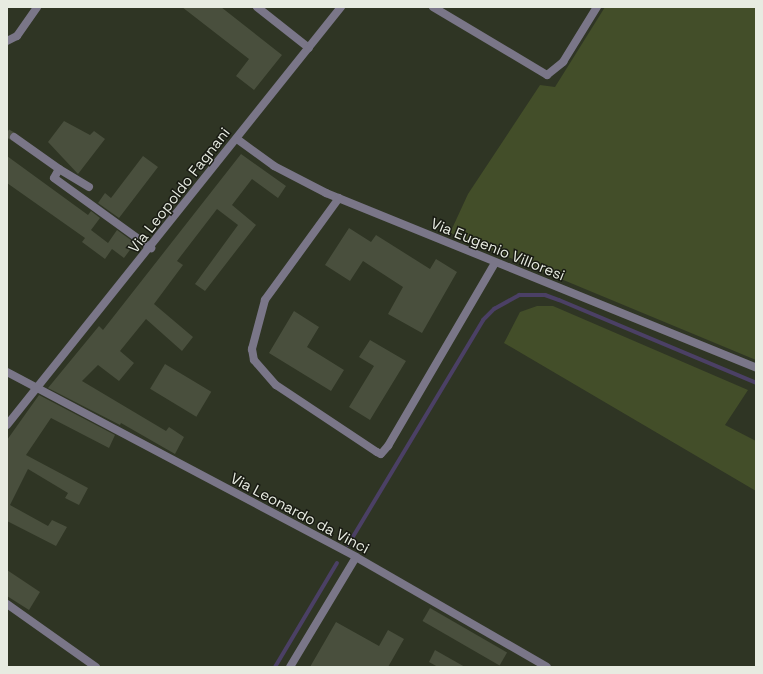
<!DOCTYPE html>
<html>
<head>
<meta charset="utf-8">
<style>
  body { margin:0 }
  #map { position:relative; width:763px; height:674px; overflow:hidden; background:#2f3524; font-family:"Space Grotesk",sans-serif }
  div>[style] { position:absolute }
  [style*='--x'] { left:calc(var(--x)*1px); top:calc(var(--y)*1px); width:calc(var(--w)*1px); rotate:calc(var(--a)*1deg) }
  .green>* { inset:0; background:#434e29 }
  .stream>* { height:4px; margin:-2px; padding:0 2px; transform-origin:2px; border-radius:2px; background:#4b4065 }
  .building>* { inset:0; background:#494f3d; transform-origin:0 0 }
  .street-tunnel>* { height:8px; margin-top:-4px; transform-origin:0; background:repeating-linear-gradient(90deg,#4b5040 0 8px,transparent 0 12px) }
  .street>* { height:8px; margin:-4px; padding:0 4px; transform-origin:4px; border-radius:4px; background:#7a7688 }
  span { translate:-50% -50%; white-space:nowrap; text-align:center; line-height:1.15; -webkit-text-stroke:3px #191b13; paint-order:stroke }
  .street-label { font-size:15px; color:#e7ebe1 }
  .frame { position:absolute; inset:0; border:8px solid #e7ebe1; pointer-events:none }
</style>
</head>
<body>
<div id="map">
  <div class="green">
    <i style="clip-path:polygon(605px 7px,756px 7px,756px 360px,450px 233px,468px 194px,540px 85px,555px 87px)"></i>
    <i style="clip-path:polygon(537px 306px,553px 306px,748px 390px,725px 425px,756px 441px,756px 491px,504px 343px,520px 312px)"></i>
  </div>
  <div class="stream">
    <i style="--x:348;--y:545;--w:262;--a:-59"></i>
    <i style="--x:483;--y:320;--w:16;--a:-45"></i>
    <i style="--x:494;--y:309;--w:29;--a:-29"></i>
    <i style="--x:519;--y:295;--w:26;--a:0"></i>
    <i style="--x:545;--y:295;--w:15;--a:20"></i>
    <i style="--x:559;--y:300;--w:214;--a:22.8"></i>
    <i style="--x:275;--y:667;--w:121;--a:-59.2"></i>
  </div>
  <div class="building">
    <i style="clip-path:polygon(182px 7px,221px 7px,282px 55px,254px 90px,236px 76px,249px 59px)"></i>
    <i style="clip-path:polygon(64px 121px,90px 135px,94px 131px,105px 139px,78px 174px,48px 142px)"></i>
    <i style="clip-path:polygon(241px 154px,286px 186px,278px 198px,252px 179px,232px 205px,256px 225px,205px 291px,195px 284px,238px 225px,217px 209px,177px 261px,183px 265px,154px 304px,193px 337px,182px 351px,146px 319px,120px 351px,134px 363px,119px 381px,98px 365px,82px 381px,166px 431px,169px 427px,184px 437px,175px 454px,121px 423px,120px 425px,48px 388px,99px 326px,103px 330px)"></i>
    <i style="clip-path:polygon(7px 156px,88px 215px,91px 211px,100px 218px,91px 230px,108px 243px,117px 230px,135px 243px,124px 258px,112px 249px,105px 259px,82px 242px,85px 238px,7px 183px)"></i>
    <i style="clip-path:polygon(143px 156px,158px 167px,119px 218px,98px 203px,105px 193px,111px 198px)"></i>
    <i style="clip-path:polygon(349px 228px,371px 242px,376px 235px,430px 269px,436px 259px,457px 272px,422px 333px,388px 314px,403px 287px,363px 261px,350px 281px,325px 265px)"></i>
    <i style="clip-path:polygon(294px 311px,319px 327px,307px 347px,344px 370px,331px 391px,269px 353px)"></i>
    <i style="clip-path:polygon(370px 340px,406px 361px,370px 420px,349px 407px,374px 366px,359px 357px)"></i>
    <i style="left:165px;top:364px;width:54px;height:29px;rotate:31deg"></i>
    <i style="clip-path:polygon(39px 395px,115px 435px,109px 448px,51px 418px,26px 455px,88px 488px,79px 505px,65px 498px,68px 493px,28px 469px,10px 505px,48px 526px,52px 520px,67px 527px,56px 546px,7px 521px,7px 440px)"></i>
    <i style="clip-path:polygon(7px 570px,40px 592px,29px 610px,7px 596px)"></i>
    <i style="left:430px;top:608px;width:89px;height:15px;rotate:30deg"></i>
    <i style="clip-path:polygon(336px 622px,379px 646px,388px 630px,404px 639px,388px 667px,310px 667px)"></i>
    <i style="clip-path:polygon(435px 650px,465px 667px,438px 667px,429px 662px)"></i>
  </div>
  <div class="street-tunnel">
    <i style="--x:7;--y:133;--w:8;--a:30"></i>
  </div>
  <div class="street">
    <i style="--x:257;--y:7;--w:66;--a:38.3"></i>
    <i style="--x:433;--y:7;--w:133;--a:30.8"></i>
    <i style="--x:547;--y:75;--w:21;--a:-39"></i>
    <i style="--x:563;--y:62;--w:65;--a:-58.3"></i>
    <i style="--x:7;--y:41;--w:11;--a:-27"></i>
    <i style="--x:17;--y:36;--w:35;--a:-55"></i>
    <i style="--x:14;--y:137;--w:55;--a:35.4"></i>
    <i style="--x:59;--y:169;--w:10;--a:119"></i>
    <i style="--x:54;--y:178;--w:120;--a:35.8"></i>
    <i style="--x:237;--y:139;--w:46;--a:36.1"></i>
    <i style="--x:274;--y:166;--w:59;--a:27.4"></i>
    <i style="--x:326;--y:193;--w:464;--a:22.1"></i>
    <i style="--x:59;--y:169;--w:35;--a:31"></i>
    <i style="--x:339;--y:198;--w:126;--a:126"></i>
    <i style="--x:265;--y:300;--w:51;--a:104.9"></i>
    <i style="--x:252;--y:349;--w:11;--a:80"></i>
    <i style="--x:254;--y:360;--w:33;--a:49"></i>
    <i style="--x:276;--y:385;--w:121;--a:33.6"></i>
    <i style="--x:377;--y:452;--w:4;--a:27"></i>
    <i style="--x:381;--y:454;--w:11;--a:-49"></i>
    <i style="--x:388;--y:446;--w:212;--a:-59.7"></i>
    <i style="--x:7;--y:372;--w:395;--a:27.9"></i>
    <i style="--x:356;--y:557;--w:220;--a:29.9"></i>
    <i style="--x:7;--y:425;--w:535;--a:-51.37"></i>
    <i style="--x:7;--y:604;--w:109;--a:35.3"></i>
    <i style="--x:290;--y:667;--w:128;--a:-59"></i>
  </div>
  <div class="street-label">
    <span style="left:179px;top:190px;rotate:-52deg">Via Leopoldo Fagnani</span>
    <span style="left:498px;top:249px;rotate:22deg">Via Eugenio Villoresi</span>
    <span style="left:300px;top:513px;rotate:28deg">Via Leonardo da Vinci</span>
  </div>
  <div class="frame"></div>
</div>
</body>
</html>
